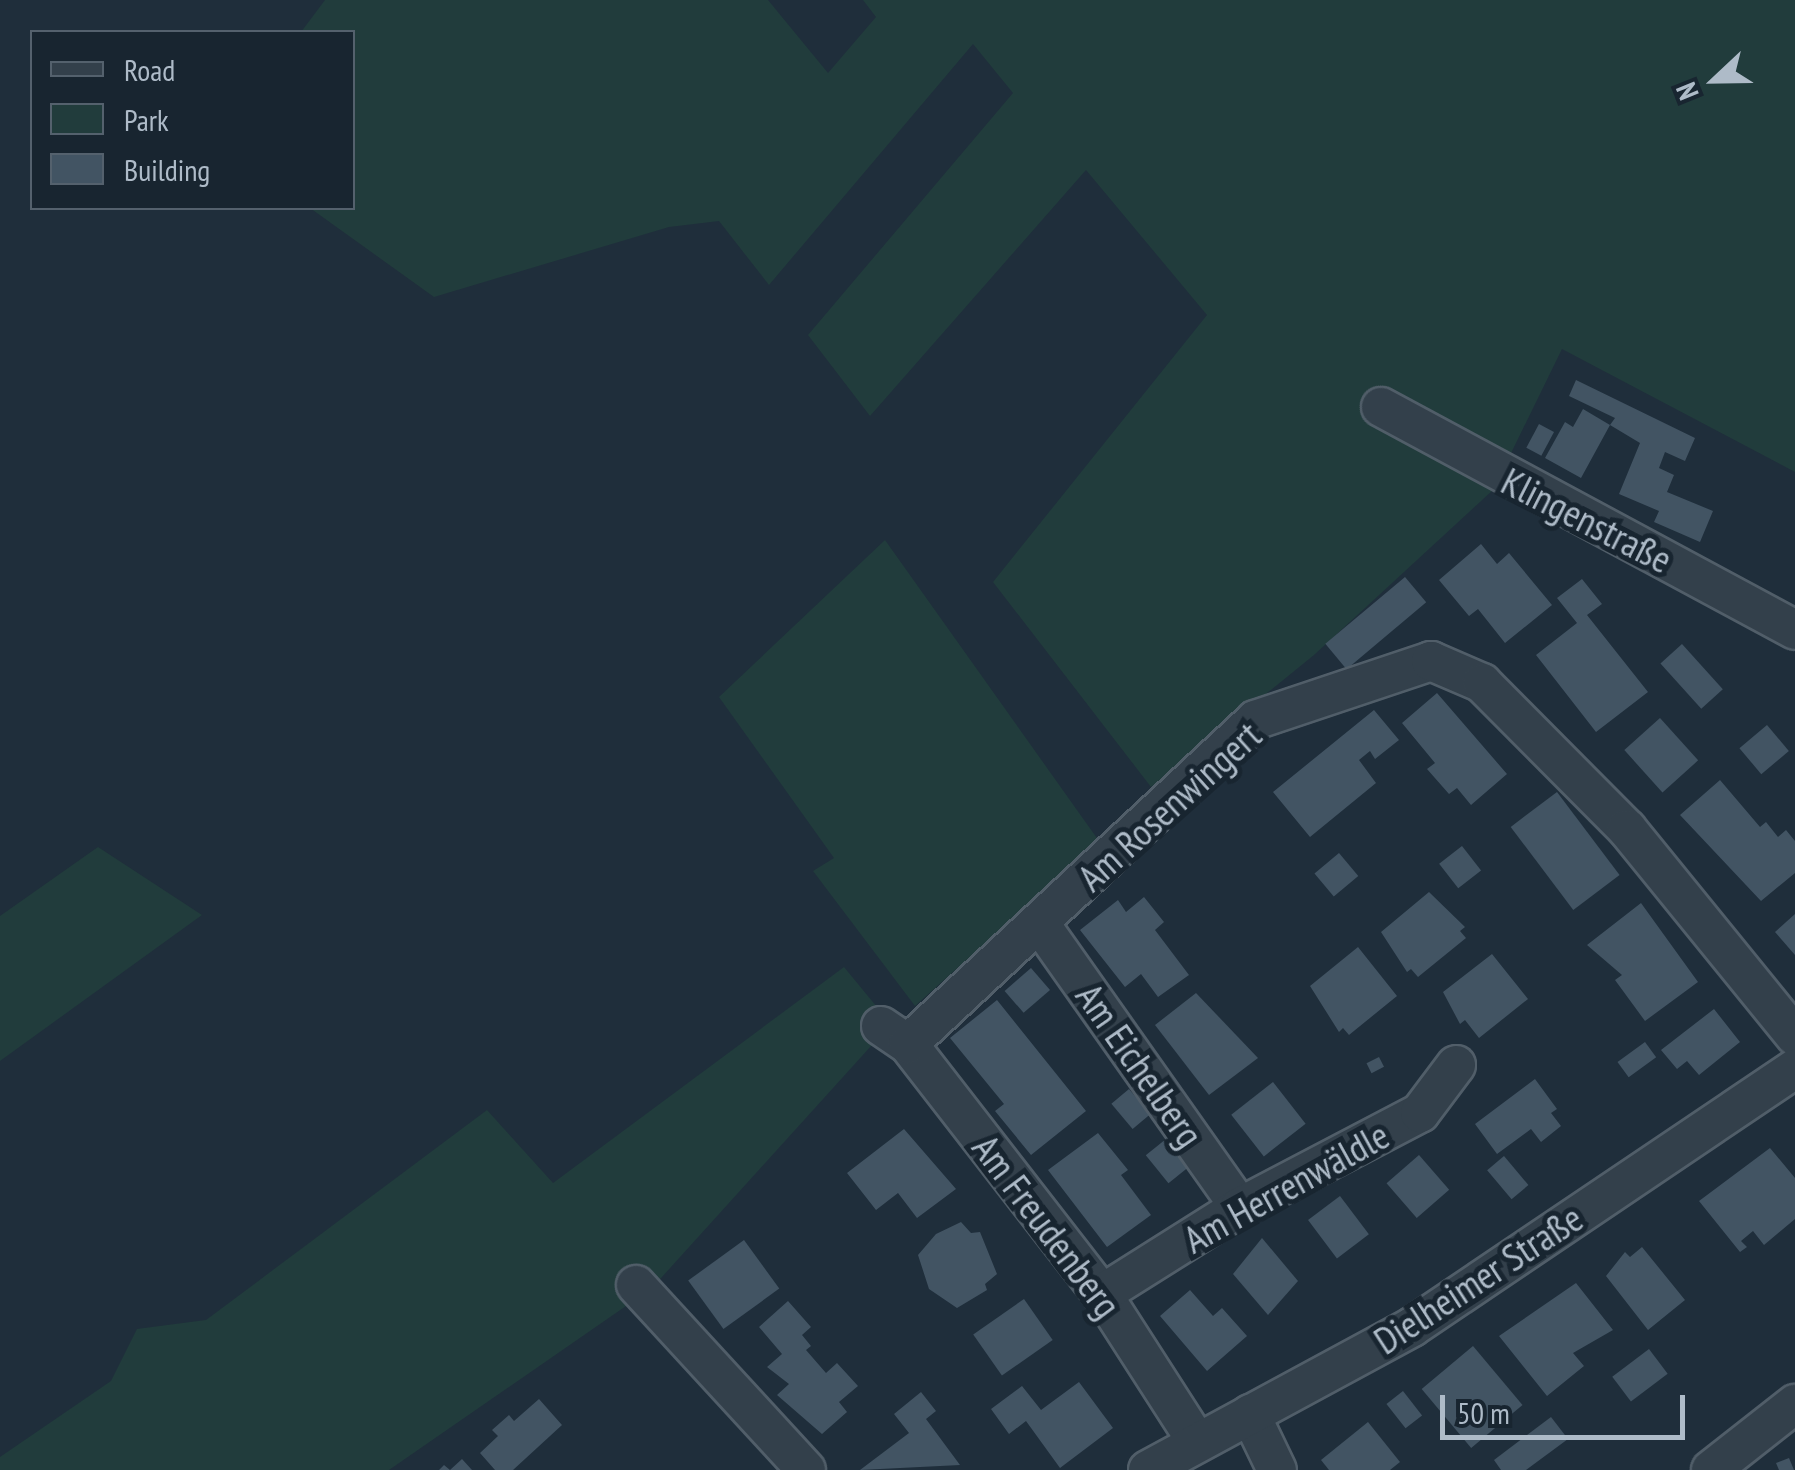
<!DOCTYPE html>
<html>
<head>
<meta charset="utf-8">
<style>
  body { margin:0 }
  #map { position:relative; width:1795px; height:1470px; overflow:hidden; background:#1f2e3b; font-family:"PT Sans Narrow",sans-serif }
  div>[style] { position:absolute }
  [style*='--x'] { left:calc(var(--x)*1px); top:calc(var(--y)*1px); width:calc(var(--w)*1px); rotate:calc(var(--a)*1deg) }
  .green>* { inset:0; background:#213c3c }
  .building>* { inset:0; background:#425463; transform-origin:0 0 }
  .roads { filter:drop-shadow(2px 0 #515e69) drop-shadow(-2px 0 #515e69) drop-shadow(0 2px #515e69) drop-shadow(0 -2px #515e69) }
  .minor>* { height:38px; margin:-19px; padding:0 19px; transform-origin:19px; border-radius:19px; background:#33404b }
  span { translate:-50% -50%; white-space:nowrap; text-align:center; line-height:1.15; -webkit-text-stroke:10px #182530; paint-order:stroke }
  .street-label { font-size:38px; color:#aebbc8 }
  .legend { position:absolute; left:30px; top:30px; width:325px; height:180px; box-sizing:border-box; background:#182530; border:2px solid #54616d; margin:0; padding:12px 18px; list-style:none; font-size:30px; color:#aebbc8 }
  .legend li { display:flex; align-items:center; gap:20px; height:50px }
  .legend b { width:50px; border:2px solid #54616d }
  .north { position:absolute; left:1665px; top:30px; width:100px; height:100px; -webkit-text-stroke:8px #182530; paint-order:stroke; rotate:248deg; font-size:28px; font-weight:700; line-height:40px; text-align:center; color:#aebbc8 }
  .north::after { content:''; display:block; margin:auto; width:35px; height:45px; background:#aebbc8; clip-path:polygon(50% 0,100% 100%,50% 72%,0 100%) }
  .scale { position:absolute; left:1440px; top:1395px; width:245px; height:45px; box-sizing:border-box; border:5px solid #aebbc8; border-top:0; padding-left:12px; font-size:30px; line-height:35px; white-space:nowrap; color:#aebbc8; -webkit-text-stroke:8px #182530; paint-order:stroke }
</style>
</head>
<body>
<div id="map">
  <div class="green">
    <i style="clip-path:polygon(325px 0,768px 0,828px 73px,876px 17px,863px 0,1795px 0,1795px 472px,1562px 349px,1493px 490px,1314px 655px,1151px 787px,993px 582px,1207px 315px,1086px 170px,870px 416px,808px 335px,1013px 93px,973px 44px,769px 285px,719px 221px,669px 227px,434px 297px,310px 208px,352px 208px,352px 32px,301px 32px)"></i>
    <i style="clip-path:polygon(885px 540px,1099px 841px,915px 1006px,813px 871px,834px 858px,719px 697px)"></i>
    <i style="clip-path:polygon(98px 847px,202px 915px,0 1061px,0 916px)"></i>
    <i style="clip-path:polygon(844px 967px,891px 1024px,652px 1288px,389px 1470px,0 1470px,0 1457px,111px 1381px,137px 1329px,206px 1320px,487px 1110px,553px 1183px)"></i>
  </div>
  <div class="building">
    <i style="clip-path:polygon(1576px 380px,1695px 438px,1685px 461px,1665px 452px,1659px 468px,1674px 475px,1667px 492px,1713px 511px,1700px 542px,1654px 522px,1659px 511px,1619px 494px,1640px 443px,1610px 425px,1615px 418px,1569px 396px)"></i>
    <i style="clip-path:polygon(1583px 409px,1610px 425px,1581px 478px,1545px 458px,1565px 422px,1573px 427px)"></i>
    <i style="left:1539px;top:424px;width:17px;height:27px;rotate:28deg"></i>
    <i style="clip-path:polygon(1481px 544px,1497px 564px,1509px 553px,1552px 605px,1505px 643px,1478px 609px,1469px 616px,1439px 580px)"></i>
    <i style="left:1405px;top:577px;width:33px;height:104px;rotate:50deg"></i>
    <i style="clip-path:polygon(1582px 579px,1602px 604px,1587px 615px,1648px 692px,1596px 732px,1536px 655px,1577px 623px,1557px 598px)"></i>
    <i style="left:1682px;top:644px;width:61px;height:29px;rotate:48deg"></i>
    <i style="clip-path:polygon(1437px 693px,1507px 774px,1471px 805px,1457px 788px,1449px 794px,1427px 769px,1435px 763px,1402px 723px)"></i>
    <i style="clip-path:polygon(1374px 710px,1399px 740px,1375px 759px,1370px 751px,1359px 760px,1376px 783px,1310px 837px,1273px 792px)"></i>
    <i style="left:1660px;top:718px;width:57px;height:48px;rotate:48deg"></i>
    <i style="left:1767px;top:725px;width:34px;height:36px;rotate:50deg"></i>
    <i style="clip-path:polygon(1720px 780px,1760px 827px,1766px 822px,1778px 837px,1786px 830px,1795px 841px,1795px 873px,1761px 901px,1680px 815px)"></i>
    <i style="left:1557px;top:792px;width:104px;height:58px;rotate:53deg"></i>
    <i style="left:1462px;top:846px;width:31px;height:29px;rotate:52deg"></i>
    <i style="left:1339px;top:853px;width:30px;height:32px;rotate:50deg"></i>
    <i style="clip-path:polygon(1429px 892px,1465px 927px,1460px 931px,1466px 938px,1418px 977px,1411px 969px,1407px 972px,1381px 932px)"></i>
    <i style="clip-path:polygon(1144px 897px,1164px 922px,1155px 930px,1189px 975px,1158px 997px,1141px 974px,1125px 987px,1080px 930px,1118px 900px,1126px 912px)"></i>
    <i style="clip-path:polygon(1641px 903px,1698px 982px,1645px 1021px,1615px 980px,1622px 975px,1587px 945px)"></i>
    <i style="clip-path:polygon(1795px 914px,1795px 955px,1775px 932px)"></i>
    <i style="clip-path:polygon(1358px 947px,1397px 996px,1349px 1035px,1343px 1028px,1339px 1032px,1310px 986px)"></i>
    <i style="clip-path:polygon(1492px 954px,1528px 999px,1479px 1038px,1465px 1020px,1460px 1024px,1443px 992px)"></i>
    <i style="left:1031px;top:968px;width:29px;height:35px;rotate:49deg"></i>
    <i style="clip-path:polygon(1196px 993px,1258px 1058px,1209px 1095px,1155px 1025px)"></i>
    <i style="clip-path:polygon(997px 1000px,1086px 1111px,1031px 1155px,995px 1111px,1004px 1104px,950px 1038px)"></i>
    <i style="clip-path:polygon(1714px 1009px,1740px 1042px,1699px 1075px,1687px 1061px,1677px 1069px,1661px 1050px)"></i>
    <i style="left:1645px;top:1042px;width:19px;height:34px;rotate:54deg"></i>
    <i style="left:1379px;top:1057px;width:11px;height:14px;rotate:63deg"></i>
    <i style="clip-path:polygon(1535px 1079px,1557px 1109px,1551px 1113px,1561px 1126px,1541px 1142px,1531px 1129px,1497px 1154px,1475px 1124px)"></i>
    <i style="left:1273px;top:1082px;width:53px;height:53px;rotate:52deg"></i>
    <i style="left:1129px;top:1089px;width:33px;height:23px;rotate:50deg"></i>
    <i style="clip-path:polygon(904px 1129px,956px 1189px,917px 1218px,898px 1193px,876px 1210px,847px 1173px)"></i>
    <i style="clip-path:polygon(1098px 1133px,1128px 1170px,1121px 1175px,1151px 1215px,1107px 1247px,1048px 1170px)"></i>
    <i style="left:1166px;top:1139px;width:36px;height:26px;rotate:51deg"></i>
    <i style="clip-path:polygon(1770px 1148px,1795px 1178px,1795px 1219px,1764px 1245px,1753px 1231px,1741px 1241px,1747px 1247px,1740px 1252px,1699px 1201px)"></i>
    <i style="left:1419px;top:1155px;width:46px;height:43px;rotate:49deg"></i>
    <i style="left:1504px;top:1156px;width:38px;height:22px;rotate:50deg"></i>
    <i style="left:1340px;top:1196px;width:48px;height:40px;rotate:53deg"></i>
    <i style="clip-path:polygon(961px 1222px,971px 1233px,980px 1232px,997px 1274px,985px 1284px,987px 1290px,957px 1308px,929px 1289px,918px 1255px,936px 1234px)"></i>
    <i style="clip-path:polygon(1262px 1238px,1298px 1281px,1268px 1315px,1233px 1274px)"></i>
    <i style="left:744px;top:1240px;width:60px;height:69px;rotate:54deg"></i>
    <i style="clip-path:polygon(1642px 1247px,1685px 1300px,1648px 1330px,1606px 1276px,1625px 1252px,1630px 1257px)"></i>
    <i style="clip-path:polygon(1576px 1283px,1613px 1330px,1573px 1353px,1584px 1366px,1547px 1396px,1499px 1336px)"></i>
    <i style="clip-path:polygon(1190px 1290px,1213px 1316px,1222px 1308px,1247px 1336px,1207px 1371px,1160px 1316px)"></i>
    <i style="left:1024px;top:1299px;width:50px;height:62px;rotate:55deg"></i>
    <i style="clip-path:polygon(788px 1301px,811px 1327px,802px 1335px,811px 1346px,806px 1350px,826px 1373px,837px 1363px,858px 1386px,839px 1402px,847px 1412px,822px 1434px,777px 1395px,789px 1384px,767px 1367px,782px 1354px,759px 1327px)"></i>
    <i style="left:1473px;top:1346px;width:77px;height:67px;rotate:50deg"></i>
    <i style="left:1649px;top:1349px;width:31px;height:46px;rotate:53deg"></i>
    <i style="clip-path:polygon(1079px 1382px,1113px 1428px,1060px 1468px,1026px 1421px,1009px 1434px,991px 1409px,1022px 1386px,1041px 1410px)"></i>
    <i style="left:1403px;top:1391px;width:31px;height:21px;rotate:52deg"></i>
    <i style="clip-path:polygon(921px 1392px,936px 1411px,926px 1419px,960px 1465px,860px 1470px,909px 1433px,894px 1414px)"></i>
    <i style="clip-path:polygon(539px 1399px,562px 1425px,513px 1470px,495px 1470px,480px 1453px,498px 1436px,492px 1430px,509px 1415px,514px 1421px)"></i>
    <i style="clip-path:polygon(1551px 1417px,1568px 1439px,1526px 1470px,1501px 1470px,1494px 1460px)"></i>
    <i style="clip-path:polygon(1368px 1422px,1400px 1462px,1390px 1470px,1329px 1470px,1321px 1460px)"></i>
    <i style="clip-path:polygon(1789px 1458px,1794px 1470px,1779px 1470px,1776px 1463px)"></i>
    <i style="clip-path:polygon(462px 1459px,472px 1470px,439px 1470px,444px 1465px,450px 1470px)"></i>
  </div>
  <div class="roads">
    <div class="minor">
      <i style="--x:1381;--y:407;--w:470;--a:28.3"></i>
      <i style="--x:1040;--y:924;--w:347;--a:54.8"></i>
      <i style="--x:881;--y:1026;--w:32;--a:34"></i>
      <i style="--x:908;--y:1044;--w:316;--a:52.2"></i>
      <i style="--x:1102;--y:1294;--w:176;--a:57.3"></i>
      <i style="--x:908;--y:1044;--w:475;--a:-43"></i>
      <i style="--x:1255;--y:720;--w:186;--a:-18.5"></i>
      <i style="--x:1431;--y:661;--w:56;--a:23.3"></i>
      <i style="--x:1482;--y:683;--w:206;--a:45.2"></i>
      <i style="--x:1627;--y:829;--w:267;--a:50.9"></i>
      <i style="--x:636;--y:1285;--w:251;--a:47.4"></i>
      <i style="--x:1102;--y:1294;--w:163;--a:-32.2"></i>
      <i style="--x:1240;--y:1207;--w:203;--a:-27.6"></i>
      <i style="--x:1420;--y:1113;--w:60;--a:-53.1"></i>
      <i style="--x:1250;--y:1414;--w:62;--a:64.3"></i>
      <i style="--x:1148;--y:1470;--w:300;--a:-28.4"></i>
      <i style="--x:1412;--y:1327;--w:462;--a:-34"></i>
      <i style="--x:1711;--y:1470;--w:107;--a:-38.2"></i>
    </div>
  </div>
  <div class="street-label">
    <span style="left:1587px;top:520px;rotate:27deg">Klingenstraße</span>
    <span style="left:1169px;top:806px;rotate:-42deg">Am Rosenwingert</span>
    <span style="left:1140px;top:1065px;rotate:55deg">Am Eichelberg</span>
    <span style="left:1286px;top:1187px;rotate:-29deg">Am Herrenwäldle</span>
    <span style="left:1047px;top:1226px;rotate:53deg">Am Freudenberg</span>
    <span style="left:1478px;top:1279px;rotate:-33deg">Dielheimer Straße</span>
  </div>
  <ul class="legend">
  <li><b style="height:12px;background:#33404b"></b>Road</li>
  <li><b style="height:28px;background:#213c3c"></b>Park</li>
  <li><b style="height:28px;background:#425463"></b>Building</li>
  </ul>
  <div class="north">N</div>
  <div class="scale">50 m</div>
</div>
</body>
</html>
